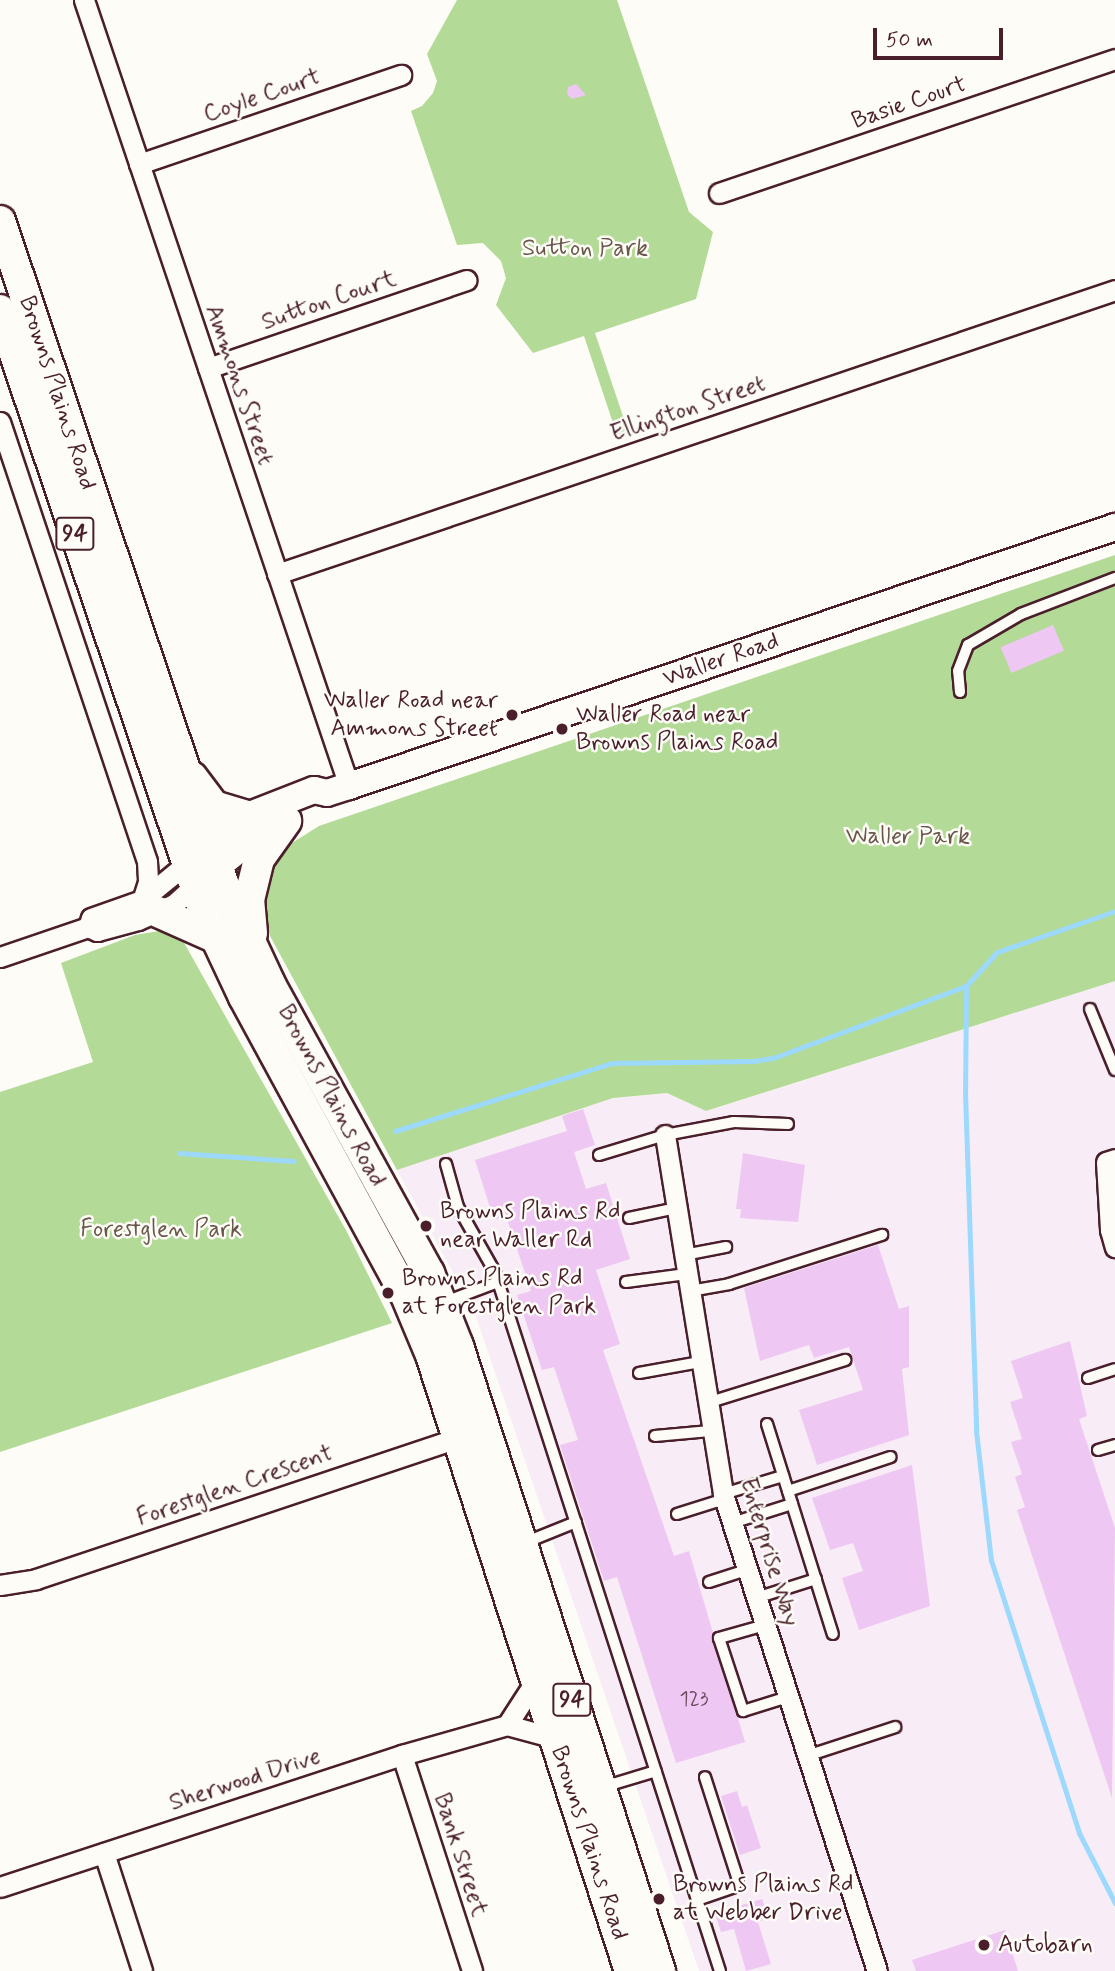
<!DOCTYPE html>
<html>
<head>
<meta charset="utf-8">
<style>
  body { margin:0 }
  #map { position:relative; width:1115px; height:1971px; overflow:hidden; background:#fdfcf7; font-family:Mynerve,sans-serif }
  div>[style] { position:absolute }
  [style*='--x'] { left:calc(var(--x)*1px); top:calc(var(--y)*1px); width:calc(var(--w)*1px); rotate:calc(var(--a)*1deg) }
  .built>* { inset:0; background:#f8ecf6 }
  .green>* { inset:0; background:#b3da96 }
  .stream>* { height:5px; margin:-2.5px; padding:0 2.5px; transform-origin:2.5px; border-radius:2.5px; background:#9cd9fd }
  .building>* { inset:0; background:#eec8f2; transform-origin:0 0 }
  .roads { filter:drop-shadow(2px 0 #4a1f2b) drop-shadow(-2px 0 #4a1f2b) drop-shadow(0 2px #4a1f2b) drop-shadow(0 -2px #4a1f2b) }
  .lane>* { height:10px; margin:-5px; padding:0 5px; transform-origin:5px; border-radius:5px; background:#fdfcf7 }
  .street>* { height:19px; margin:-9.5px; padding:0 9.5px; transform-origin:9.5px; border-radius:9.5px; background:#fdfcf7 }
  .secondary>* { height:26px; margin:-13px; padding:0 13px; transform-origin:13px; border-radius:13px; background:#fdfcf7 }
  .primary>* { height:30px; margin:-15px; padding:0 15px; transform-origin:15px; border-radius:15px; background:#fdfcf7 }
  .dots>* { width:19px; height:19px; translate:-50% -50%; box-sizing:border-box; border:4px solid #fdfcf7; border-radius:50% }
  span { translate:-50% -50%; white-space:nowrap; text-align:center; line-height:1.15; -webkit-text-stroke:5px #fdfcf7; paint-order:stroke }
  .number-label { font-size:21px; color:#73495d }
  .number-label span { -webkit-text-stroke-width:0 }
  .shield-label span { padding:2px 5px; background:#fdfcf7; border:2px solid; border-radius:5px; -webkit-text-stroke-width:0 }
  .shield-label { font-size:23px; color:#4a1f2b; font-weight:700 }
  .street-label { font-size:24px; color:#4a1f2b }
  .park-label { font-size:24px; color:#6a574b }
  .poi-label { font-size:24px; color:#4a1f2b }
  .right { translate:-100% -50%; text-align:right }
  .left { translate:0 -50%; text-align:left }
  .scale { position:absolute; left:873px; top:28px; width:130px; height:32px; box-sizing:border-box; border:4px solid #4a1f2b; border-top:0; padding-left:9px; font-size:21px; line-height:24px; white-space:nowrap; color:#4a1f2b; -webkit-text-stroke:5px #fdfcf7; paint-order:stroke }
</style>
</head>
<body>
<div id="map">
  <div class="built">
    <i style="clip-path:polygon(1115px 981px,1115px 1971px,699px 1971px,474px 1311px,397px 1170px,613px 1098px,667px 1093px,707px 1111px)"></i>
  </div>
  <div class="green">
    <i style="clip-path:polygon(457px 0,617px 0,689px 212px,713px 232px,696px 299px,595px 333px,628px 431px,617px 435px,584px 336px,533px 353px,496px 305px,506px 278px,501px 261px,483px 243px,457px 245px,411px 111px,422px 106px,433px 93px,437px 81px,427px 54px)"></i>
    <i style="clip-path:polygon(1115px 555px,1115px 981px,706px 1111px,667px 1093px,613px 1098px,397px 1170px,270px 936px,258px 897px,276px 853px,319px 826px)"></i>
    <i style="clip-path:polygon(165px 930px,183px 941px,347px 1232px,392px 1323px,0 1452px,0 1092px,93px 1062px,61px 963px,135px 935px)"></i>
  </div>
  <div class="stream">
    <i style="--x:1115;--y:911;--w:125;--a:160.8"></i>
    <i style="--x:997;--y:952;--w:46;--a:132.4"></i>
    <i style="--x:966;--y:986;--w:106;--a:90.5"></i>
    <i style="--x:965;--y:1092;--w:339;--a:88.1"></i>
    <i style="--x:976;--y:1431;--w:130;--a:83.4"></i>
    <i style="--x:991;--y:1560;--w:287;--a:72.1"></i>
    <i style="--x:1079;--y:1833;--w:79;--a:62.8"></i>
    <i style="--x:395;--y:1131;--w:227;--a:-17.4"></i>
    <i style="--x:612;--y:1063;--w:142;--a:-0.8"></i>
    <i style="--x:754;--y:1061;--w:22;--a:-10"></i>
    <i style="--x:776;--y:1057;--w:203;--a:-20.5"></i>
    <i style="--x:179;--y:1153;--w:115;--a:4"></i>
  </div>
  <div class="building">
    <i style="clip-path:polygon(576px 84px,586px 95px,572px 99px,567px 94px,568px 87px)"></i>
    <i style="left:1053px;top:625px;width:28px;height:57px;rotate:67deg"></i>
    <i style="clip-path:polygon(583px 1109px,595px 1145px,574px 1152px,586px 1189px,606px 1183px,630px 1259px,596px 1270px,620px 1344px,603px 1350px,674px 1556px,689px 1551px,745px 1742px,676px 1763px,617px 1577px,604px 1581px,560px 1445px,578px 1440px,554px 1367px,542px 1370px,517px 1295px,531px 1291px,506px 1216px,494px 1220px,475px 1160px,567px 1131px,562px 1116px)"></i>
    <i style="clip-path:polygon(743px 1153px,805px 1165px,798px 1222px,740px 1218px,741px 1209px,736px 1209px)"></i>
    <i style="clip-path:polygon(878px 1245px,899px 1309px,909px 1306px,909px 1367px,902px 1369px,909px 1435px,817px 1465px,799px 1410px,863px 1390px,849px 1347px,814px 1358px,809px 1345px,760px 1361px,744px 1288px)"></i>
    <i style="clip-path:polygon(1070px 1341px,1087px 1416px,1079px 1419px,1115px 1528px,1112px 1798px,1017px 1510px,1025px 1507px,1015px 1477px,1022px 1474px,1011px 1442px,1022px 1439px,1010px 1402px,1023px 1398px,1011px 1361px)"></i>
    <i style="clip-path:polygon(912px 1465px,930px 1606px,859px 1630px,842px 1578px,863px 1571px,853px 1543px,830px 1550px,812px 1498px)"></i>
    <i style="clip-path:polygon(737px 1791px,742px 1807px,747px 1805px,761px 1848px,740px 1855px,721px 1796px)"></i>
    <i style="clip-path:polygon(762px 1899px,769px 1918px,758px 1922px,771px 1964px,746px 1971px,734px 1929px,721px 1932px,715px 1913px)"></i>
    <i style="clip-path:polygon(1005px 1930px,1018px 1971px,916px 1971px,912px 1960px)"></i>
  </div>
  <div class="roads">
    <div class="lane">
      <i style="--x:960;--y:692;--w:21;--a:-95"></i>
      <i style="--x:958;--y:671;--w:28;--a:-69"></i>
      <i style="--x:968;--y:645;--w:61;--a:-30.3"></i>
      <i style="--x:1021;--y:614;--w:101;--a:-21"></i>
      <i style="--x:1090;--y:1009;--w:66;--a:67.7"></i>
      <i style="--x:599;--y:1155;--w:69;--a:-16.9"></i>
      <i style="--x:665;--y:1135;--w:70;--a:-10.7"></i>
      <i style="--x:734;--y:1122;--w:54;--a:2.1"></i>
      <i style="--x:446;--y:1164;--w:45;--a:74.4"></i>
      <i style="--x:458;--y:1207;--w:75;--a:60.4"></i>
      <i style="--x:495;--y:1272;--w:734;--a:72.16"></i>
      <i style="--x:629;--y:1218;--w:48;--a:-12"></i>
      <i style="--x:684;--y:1255;--w:43;--a:-10.8"></i>
      <i style="--x:626;--y:1282;--w:61;--a:-7.6"></i>
      <i style="--x:690;--y:1291;--w:40;--a:-10"></i>
      <i style="--x:729;--y:1284;--w:161;--a:-17.8"></i>
      <i style="--x:445;--y:1302;--w:57;--a:-20.7"></i>
      <i style="--x:639;--y:1373;--w:62;--a:-10.2"></i>
      <i style="--x:1088;--y:1378;--w:28;--a:-18"></i>
      <i style="--x:707;--y:1403;--w:145;--a:-17.3"></i>
      <i style="--x:767;--y:1424;--w:220;--a:72.6"></i>
      <i style="--x:655;--y:1436;--w:55;--a:-5.2"></i>
      <i style="--x:1098;--y:1450;--w:18;--a:-16"></i>
      <i style="--x:788;--y:1491;--w:108;--a:-18.3"></i>
      <i style="--x:723;--y:1494;--w:63;--a:-16.7"></i>
      <i style="--x:677;--y:1514;--w:50;--a:-17.4"></i>
      <i style="--x:732;--y:1523;--w:63;--a:-17.6"></i>
      <i style="--x:524;--y:1543;--w:56;--a:-22"></i>
      <i style="--x:709;--y:1582;--w:40;--a:-18"></i>
      <i style="--x:756;--y:1598;--w:63;--a:-17.6"></i>
      <i style="--x:765;--y:1625;--w:48;--a:164.2"></i>
      <i style="--x:719;--y:1638;--w:77;--a:71.8"></i>
      <i style="--x:743;--y:1711;--w:47;--a:-17.3"></i>
      <i style="--x:807;--y:1756;--w:93;--a:-18.2"></i>
      <i style="--x:603;--y:1787;--w:55;--a:-16.8"></i>
      <i style="--x:697;--y:1900;--w:39;--a:-19"></i>
      <i style="--x:734;--y:1887;--w:8;--a:-60"></i>
      <i style="--x:738;--y:1880;--w:108;--a:-107.8"></i>
    </div>
    <div class="street">
      <i style="--x:84;--y:0;--w:829;--a:71.37"></i>
      <i style="--x:139;--y:164;--w:277;--a:-18.8"></i>
      <i style="--x:719;--y:193;--w:418;--a:-18.7"></i>
      <i style="--x:208;--y:368;--w:273;--a:-18.8"></i>
      <i style="--x:0;--y:422;--w:463;--a:71.5"></i>
      <i style="--x:147;--y:861;--w:21;--a:87"></i>
      <i style="--x:148;--y:882;--w:19;--a:108"></i>
      <i style="--x:277;--y:574;--w:885;--a:-18.72"></i>
      <i style="--x:88;--y:927;--w:10;--a:24"></i>
      <i style="--x:97;--y:931;--w:42;--a:-15"></i>
      <i style="--x:138;--y:920;--w:39;--a:-24"></i>
      <i style="--x:174;--y:904;--w:27;--a:-42"></i>
      <i style="--x:0;--y:957;--w:93;--a:-18.8"></i>
      <i style="--x:88;--y:927;--w:9;--a:-72"></i>
      <i style="--x:91;--y:918;--w:54;--a:-19.4"></i>
      <i style="--x:142;--y:900;--w:57;--a:-39.3"></i>
      <i style="--x:665;--y:1135;--w:364;--a:80.8"></i>
      <i style="--x:723;--y:1494;--w:501;--a:72.11"></i>
      <i style="--x:1115;--y:1159;--w:9;--a:162"></i>
      <i style="--x:1106;--y:1162;--w:68;--a:86.6"></i>
      <i style="--x:1110;--y:1230;--w:18;--a:74"></i>
      <i style="--x:0;--y:1585;--w:36;--a:-9"></i>
      <i style="--x:36;--y:1579;--w:454;--a:-18.5"></i>
      <i style="--x:507;--y:1725;--w:54;--a:-57.2"></i>
      <i style="--x:402;--y:1755;--w:227;--a:72"></i>
      <i style="--x:104;--y:1853;--w:124;--a:72.1"></i>
      <i style="--x:0;--y:1887;--w:423;--a:-18.2"></i>
      <i style="--x:402;--y:1755;--w:109;--a:-15.9"></i>
      <i style="--x:507;--y:1725;--w:50;--a:15.2"></i>
    </div>
    <div class="secondary">
      <i style="--x:196;--y:856;--w:65;--a:-38.1"></i>
      <i style="--x:247;--y:816;--w:72;--a:-21.2"></i>
      <i style="--x:314;--y:790;--w:13;--a:13"></i>
      <i style="--x:327;--y:793;--w:23;--a:-18"></i>
      <i style="--x:349;--y:786;--w:809;--a:-18.68"></i>
      <i style="--x:203;--y:878;--w:50;--a:-38.5"></i>
      <i style="--x:242;--y:847;--w:51;--a:-30.6"></i>
    </div>
    <div class="primary">
      <i style="--x:0;--y:221;--w:699;--a:71.38"></i>
      <i style="--x:223;--y:883;--w:111;--a:65"></i>
      <i style="--x:270;--y:984;--w:330;--a:61.2"></i>
      <i style="--x:429;--y:1273;--w:79;--a:68.3"></i>
      <i style="--x:458;--y:1346;--w:657;--a:72.09"></i>
      <i style="--x:0;--y:310;--w:636;--a:71.28"></i>
      <i style="--x:204;--y:912;--w:94;--a:64.8"></i>
      <i style="--x:244;--y:997;--w:337;--a:61.5"></i>
      <i style="--x:405;--y:1293;--w:67;--a:67.2"></i>
      <i style="--x:431;--y:1355;--w:647;--a:72.1"></i>
      <i style="--x:192;--y:777;--w:36;--a:53"></i>
      <i style="--x:214;--y:806;--w:34;--a:17"></i>
      <i style="--x:158;--y:912;--w:61;--a:24.1"></i>
      <i style="--x:252;--y:933;--w:33;--a:-95"></i>
      <i style="--x:249;--y:900;--w:42;--a:-76.3"></i>
      <i style="--x:259;--y:859;--w:47;--a:-54.6"></i>
    </div>
  </div>
  <div class="dots">
    <i style="left:512px;top:715px;background:#4a1f2b"></i>
    <i style="left:562px;top:729px;background:#4a1f2b"></i>
    <i style="left:426px;top:1226px;background:#4a1f2b"></i>
    <i style="left:388px;top:1293px;background:#4a1f2b"></i>
    <i style="left:659px;top:1899px;background:#4a1f2b"></i>
    <i style="left:984px;top:1945px;background:#4a1f2b"></i>
  </div>
  <div class="number-label">
    <span style="left:694px;top:1699px">123</span>
  </div>
  <div class="shield-label">
    <span style="left:75px;top:534px">94</span>
    <span style="left:572px;top:1700px">94</span>
  </div>
  <div class="street-label">
    <span style="left:262px;top:96px;rotate:-19deg">Coyle Court</span>
    <span style="left:909px;top:103px;rotate:-19deg">Basie Court</span>
    <span style="left:329px;top:301px;rotate:-19deg">Sutton Court</span>
    <span style="left:239px;top:385px;rotate:71deg">Ammons Street</span>
    <span style="left:57px;top:393px;rotate:72deg">Browns Plains Road</span>
    <span style="left:688px;top:409px;rotate:-19deg">Ellington Street</span>
    <span style="left:721px;top:660px;rotate:-19deg">Waller Road</span>
    <span style="left:331px;top:1096px;rotate:62deg">Browns Plains Road</span>
    <span style="left:235px;top:1486px;rotate:-19deg">Forestglen Crescent</span>
    <span style="left:769px;top:1552px;rotate:73deg">Enterprise Way</span>
    <span style="left:245px;top:1780px;rotate:-18deg">Sherwood Drive</span>
    <span style="left:589px;top:1843px;rotate:72deg">Browns Plains Road</span>
    <span style="left:460px;top:1855px;rotate:72deg">Bank Street</span>
  </div>
  <div class="park-label">
    <span style="left:585px;top:249px">Sutton Park</span>
    <span style="left:908px;top:837px">Waller Park</span>
    <span style="left:161px;top:1230px">Forestglen Park</span>
  </div>
  <div class="poi-label">
    <span class="right" style="left:498px;top:715px">Waller Road near<br>Ammons Street</span>
    <span class="left" style="left:576px;top:729px">Waller Road near<br>Browns Plains Road</span>
    <span class="left" style="left:440px;top:1226px">Browns Plains Rd<br>near Waller Rd</span>
    <span class="left" style="left:402px;top:1293px">Browns Plains Rd<br>at Forestglen Park</span>
    <span class="left" style="left:673px;top:1899px">Browns Plains Rd<br>at Webber Drive</span>
    <span class="left" style="left:998px;top:1945px">Autobarn</span>
  </div>
  <div class="scale">50 m</div>
</div>
</body>
</html>
